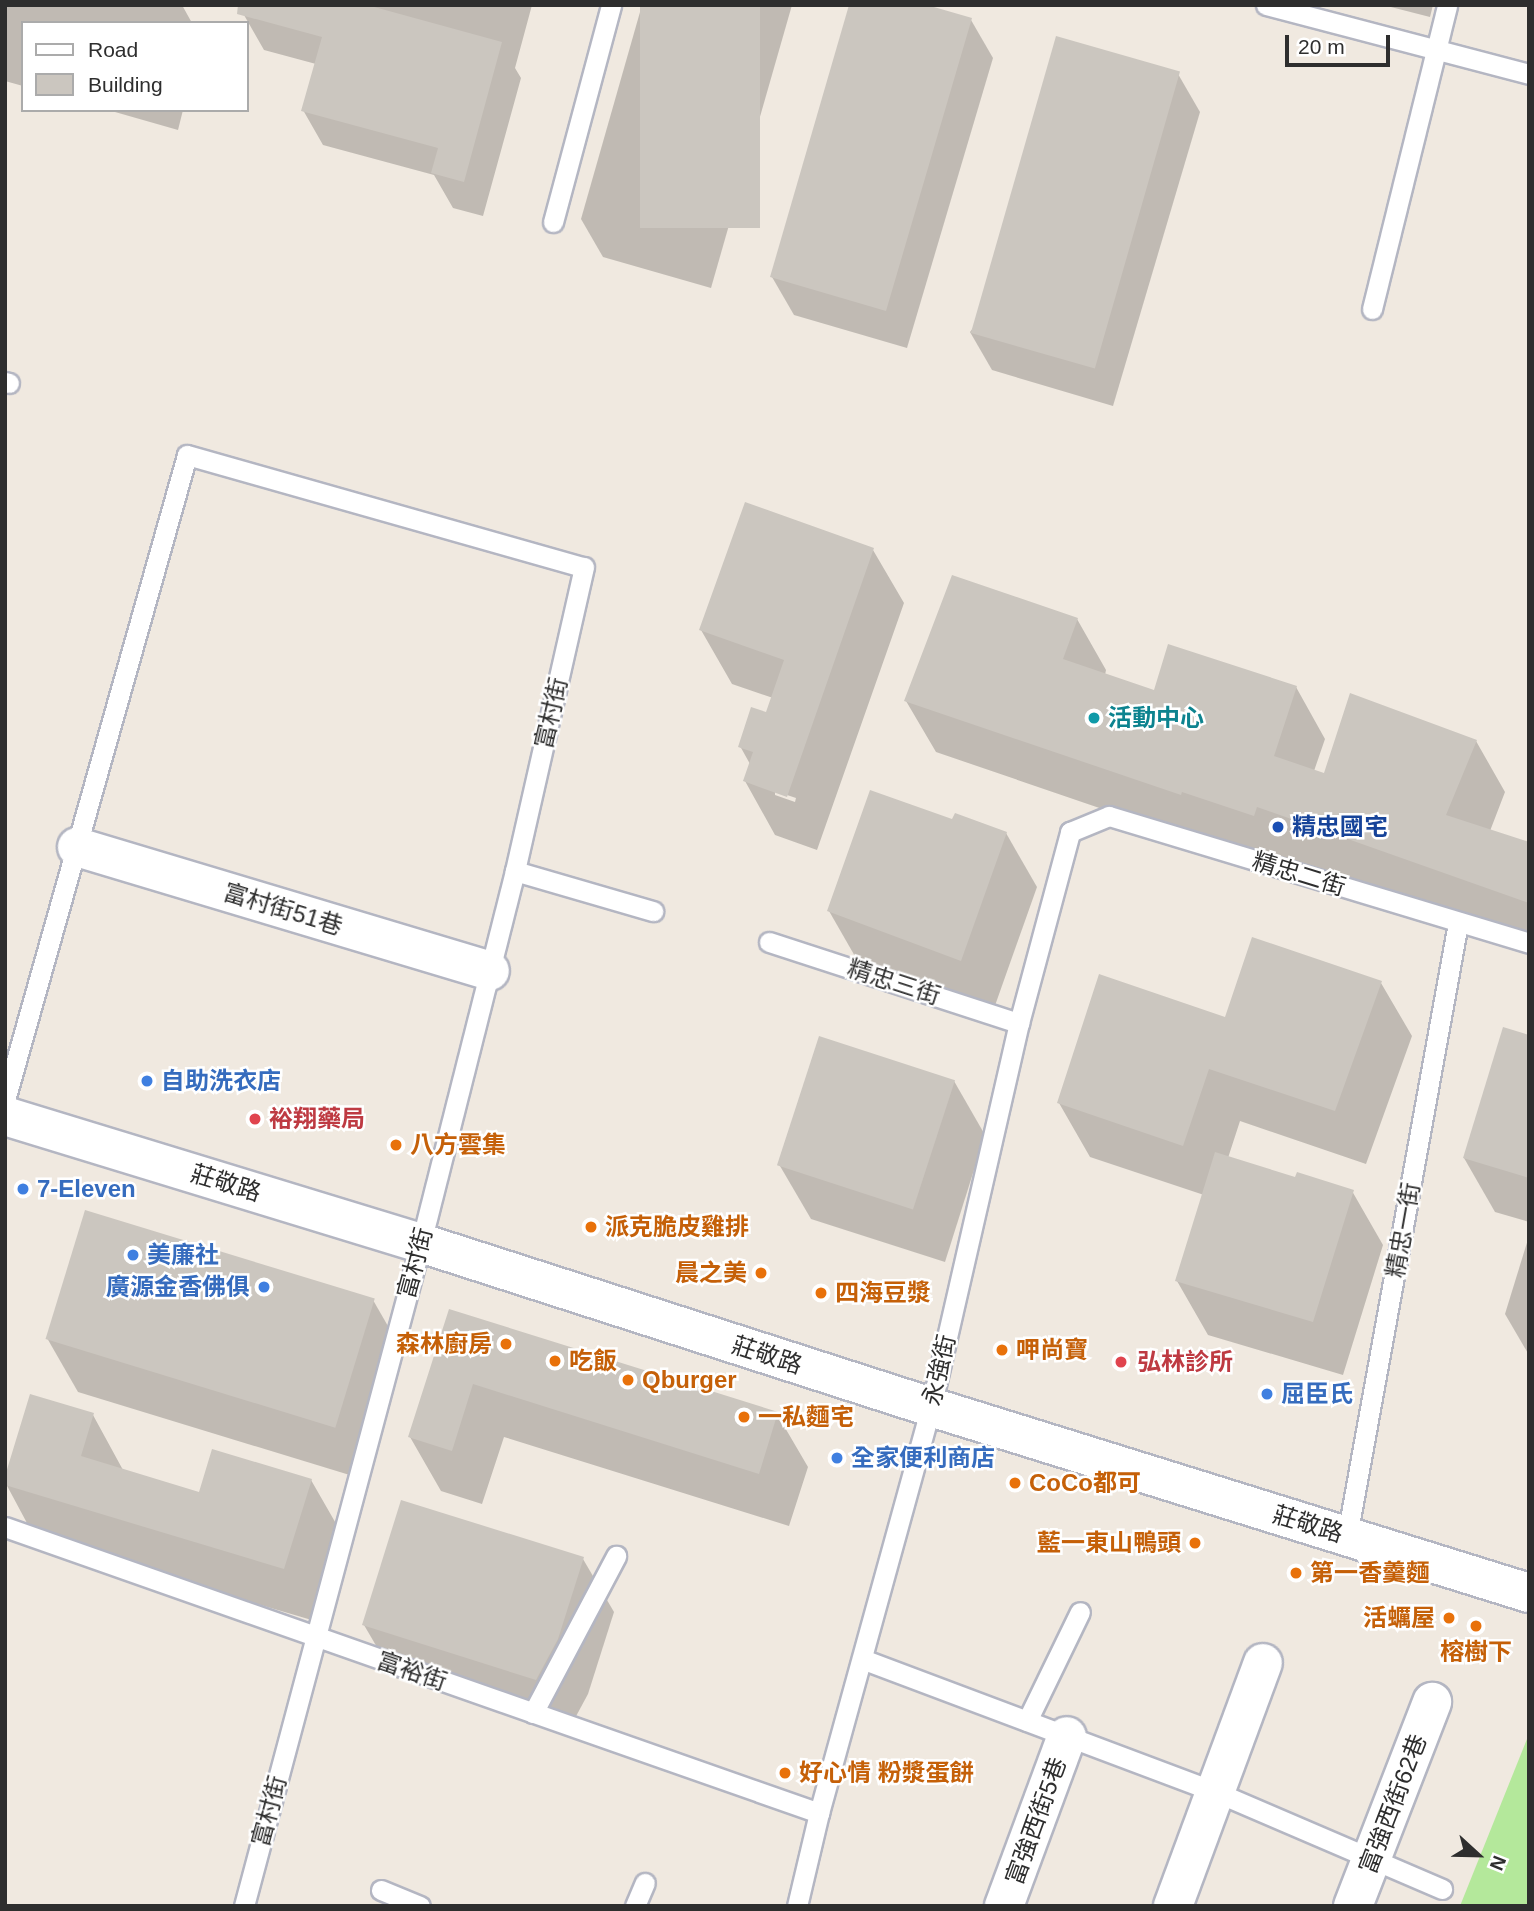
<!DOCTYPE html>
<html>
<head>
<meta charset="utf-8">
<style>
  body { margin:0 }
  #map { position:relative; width:1534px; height:1911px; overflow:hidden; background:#f0e9e0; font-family:Arial,"Noto Sans TC",sans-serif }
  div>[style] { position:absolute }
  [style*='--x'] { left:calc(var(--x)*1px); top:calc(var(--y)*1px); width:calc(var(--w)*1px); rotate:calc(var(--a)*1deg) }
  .green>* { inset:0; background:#b4e89b }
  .shadow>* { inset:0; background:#0003 }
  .building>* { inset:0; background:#cbc6bf; transform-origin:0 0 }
  .roads { filter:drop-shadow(2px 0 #b4b6c2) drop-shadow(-2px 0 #b4b6c2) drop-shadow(0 2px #b4b6c2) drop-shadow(0 -2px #b4b6c2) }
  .lane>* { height:19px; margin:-9.5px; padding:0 9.5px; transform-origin:9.5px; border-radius:9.5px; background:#fff }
  .street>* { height:38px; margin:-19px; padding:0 19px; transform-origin:19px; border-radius:19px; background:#fff }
  .dots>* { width:19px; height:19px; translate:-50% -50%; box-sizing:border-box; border:4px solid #fff; border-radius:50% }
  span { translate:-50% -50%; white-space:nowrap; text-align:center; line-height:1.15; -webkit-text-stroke:5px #fff; paint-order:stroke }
  .street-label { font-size:24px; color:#2e2e2e }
  .culture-label { font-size:24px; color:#0d838f; font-weight:700 }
  .left { translate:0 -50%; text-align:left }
  .transit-label { font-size:24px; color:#164399; font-weight:700 }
  .shop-label { font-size:24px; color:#366cbe; font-weight:700 }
  .right { translate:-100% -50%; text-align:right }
  .health-label { font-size:24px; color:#be3a42; font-weight:700 }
  .food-label { font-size:24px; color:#c56008; font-weight:700 }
  .frame { position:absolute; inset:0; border:7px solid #2e2e2e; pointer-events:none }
  .legend { position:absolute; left:21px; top:21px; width:228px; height:91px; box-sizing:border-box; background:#fff; border:2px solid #ababab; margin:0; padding:9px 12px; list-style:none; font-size:21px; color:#2e2e2e }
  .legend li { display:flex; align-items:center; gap:14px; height:35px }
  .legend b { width:35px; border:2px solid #ababab }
  .north { position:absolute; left:1443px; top:1820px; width:70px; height:70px; -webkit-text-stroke:5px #fff; paint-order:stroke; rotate:112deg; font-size:19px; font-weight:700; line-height:28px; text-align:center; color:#2e2e2e }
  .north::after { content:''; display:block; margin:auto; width:24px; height:32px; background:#2e2e2e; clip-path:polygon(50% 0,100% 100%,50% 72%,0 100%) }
  .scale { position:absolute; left:1285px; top:35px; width:105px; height:32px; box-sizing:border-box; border:4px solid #2e2e2e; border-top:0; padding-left:9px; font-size:21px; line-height:24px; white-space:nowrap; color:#2e2e2e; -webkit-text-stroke:5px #fff; paint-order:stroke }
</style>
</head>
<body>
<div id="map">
  <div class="green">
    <i style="clip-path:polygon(1529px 1734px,1529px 1906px,1460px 1906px)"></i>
  </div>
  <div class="shadow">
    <i style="clip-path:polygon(5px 5px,182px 5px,192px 23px,23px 23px,23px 86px,5px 81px)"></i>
    <i style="clip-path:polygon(246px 5px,532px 5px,515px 68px,521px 78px,483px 216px,453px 208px,434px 175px,323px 145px,303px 110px,316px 64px,264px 50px,244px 15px)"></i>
    <i style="clip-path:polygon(642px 5px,792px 5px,711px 288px,603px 257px,581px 219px)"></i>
    <i style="clip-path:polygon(1383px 5px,1433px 5px,1430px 17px)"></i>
    <i style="clip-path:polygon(971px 20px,993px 58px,907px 348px,794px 315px,772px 277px)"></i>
    <i style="clip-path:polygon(1178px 74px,1200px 112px,1113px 406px,992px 370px,970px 332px)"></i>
    <i style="clip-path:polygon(108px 110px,183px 110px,178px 130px)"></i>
    <i style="clip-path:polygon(evenodd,873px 550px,904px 603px,817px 850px,775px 835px,745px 781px,750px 764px,740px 746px,767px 714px,773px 698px,732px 684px,701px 630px,873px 550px,775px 791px,796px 798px,795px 802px,775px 795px,775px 791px)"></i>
    <i style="clip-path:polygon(1077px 619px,1106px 670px,1105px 675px,1156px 693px,1296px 687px,1325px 739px,1314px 771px,1325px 775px,1476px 741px,1505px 792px,1490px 831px,1529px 843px,1529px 942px,1286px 858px,1283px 866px,1155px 827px,936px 752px,906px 701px)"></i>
    <i style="clip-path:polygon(954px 821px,1006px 833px,1037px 887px,992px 1014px,860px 965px,829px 911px)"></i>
    <i style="clip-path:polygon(1381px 983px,1412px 1036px,1366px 1164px,1240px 1121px,1228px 1158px,1296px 1179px,1352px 1191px,1383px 1245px,1343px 1375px,1208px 1335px,1177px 1281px,1204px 1195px,1090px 1157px,1059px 1103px,1226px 1020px)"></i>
    <i style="clip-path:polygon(1529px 1036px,1529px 1222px,1495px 1212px,1464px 1158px)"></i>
    <i style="clip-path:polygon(954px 1081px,985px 1135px,945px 1262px,811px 1219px,780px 1166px)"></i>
    <i style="clip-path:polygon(1529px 1236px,1529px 1355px,1505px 1314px)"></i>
    <i style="clip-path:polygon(373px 1300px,404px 1354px,366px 1480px,78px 1392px,47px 1338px)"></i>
    <i style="clip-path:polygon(450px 1311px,777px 1414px,808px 1467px,789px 1526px,504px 1437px,482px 1504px,441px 1491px,410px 1437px)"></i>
    <i style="clip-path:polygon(93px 1415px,123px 1470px,200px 1494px,311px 1480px,342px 1534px,315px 1621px,35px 1538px,5px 1482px)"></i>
    <i style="clip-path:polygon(583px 1559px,614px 1612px,588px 1694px,567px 1733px,395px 1678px,364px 1625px)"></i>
  </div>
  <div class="building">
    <i style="clip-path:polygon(238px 5px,367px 5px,502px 42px,464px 182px,431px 173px,438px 148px,301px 111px,322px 37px,237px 14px)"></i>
    <i style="left:640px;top:5px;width:120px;height:223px"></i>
    <i style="clip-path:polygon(849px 5px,927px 5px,972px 18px,886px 311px,770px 277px)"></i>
    <i style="left:1056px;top:36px;width:129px;height:309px;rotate:16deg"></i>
    <i style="clip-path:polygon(745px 502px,874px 548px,787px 797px,743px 781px,753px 752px,738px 747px,751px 707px,766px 712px,784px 660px,699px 630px)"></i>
    <i style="clip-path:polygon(952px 575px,1078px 618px,1063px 659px,1154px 690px,1168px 644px,1297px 686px,1274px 756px,1324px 773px,1350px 693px,1477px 740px,1446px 815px,1529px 842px,1529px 903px,1257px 807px,1254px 816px,1182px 792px,1181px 795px,904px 701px)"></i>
    <i style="clip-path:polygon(870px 790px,952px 819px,955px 813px,1007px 832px,961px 961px,827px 911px)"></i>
    <i style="clip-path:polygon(1252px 937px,1382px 981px,1335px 1111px,1209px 1069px,1183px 1146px,1057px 1103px,1099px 974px,1225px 1017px)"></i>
    <i style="clip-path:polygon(1503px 1027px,1529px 1035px,1529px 1178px,1463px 1158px)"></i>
    <i style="left:819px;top:1036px;width:143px;height:136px;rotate:18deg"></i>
    <i style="clip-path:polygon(1215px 1152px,1295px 1177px,1297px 1172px,1354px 1190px,1313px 1322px,1175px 1281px)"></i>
    <i style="left:85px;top:1210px;width:303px;height:135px;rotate:17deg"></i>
    <i style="clip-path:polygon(449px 1309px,778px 1412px,759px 1474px,473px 1384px,452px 1451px,408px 1437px)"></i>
    <i style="clip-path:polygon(30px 1394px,94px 1413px,81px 1456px,199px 1492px,212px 1449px,312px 1479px,284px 1569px,5px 1485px,5px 1476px)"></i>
    <i style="clip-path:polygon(401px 1500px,584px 1557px,558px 1639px,536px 1680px,362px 1625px)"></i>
  </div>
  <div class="roads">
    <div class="lane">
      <i style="--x:1266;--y:5;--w:272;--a:14.7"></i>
      <i style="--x:553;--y:222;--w:225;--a:-75"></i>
      <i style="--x:1372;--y:309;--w:313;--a:-76.1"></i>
      <i style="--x:5;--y:382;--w:4;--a:14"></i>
      <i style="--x:515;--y:871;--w:144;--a:16.2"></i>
      <i style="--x:769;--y:942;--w:263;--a:18"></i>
      <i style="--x:5;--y:1100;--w:670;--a:-74.24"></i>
      <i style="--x:187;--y:455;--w:412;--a:15.8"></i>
      <i style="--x:584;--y:567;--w:312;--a:102.8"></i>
      <i style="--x:515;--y:871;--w:384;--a:104.2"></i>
      <i style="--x:421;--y:1243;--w:686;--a:104.95"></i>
      <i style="--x:5;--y:1527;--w:863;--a:19.36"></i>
      <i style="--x:1347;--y:1536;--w:623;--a:-79.74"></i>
      <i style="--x:862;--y:1659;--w:378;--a:20.6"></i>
      <i style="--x:1216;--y:1792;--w:246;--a:23.2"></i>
      <i style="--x:533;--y:1713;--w:178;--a:-62.1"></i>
      <i style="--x:1027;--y:1721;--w:121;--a:-64.1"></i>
      <i style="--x:381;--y:1890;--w:42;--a:22.3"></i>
      <i style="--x:635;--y:1906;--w:25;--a:-67"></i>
      <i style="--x:797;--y:1906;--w:96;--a:-76.7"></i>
      <i style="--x:819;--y:1813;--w:421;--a:-74.6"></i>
      <i style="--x:931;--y:1407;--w:394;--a:-77.1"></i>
      <i style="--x:1019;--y:1023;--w:198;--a:-75"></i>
      <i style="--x:1070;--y:832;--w:42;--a:-22.3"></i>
      <i style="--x:1109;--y:816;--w:439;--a:16.8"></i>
    </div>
    <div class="street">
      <i style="--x:77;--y:847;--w:431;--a:16.7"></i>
      <i style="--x:5;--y:1116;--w:435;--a:17"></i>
      <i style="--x:421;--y:1243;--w:536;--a:17.83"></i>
      <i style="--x:931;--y:1407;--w:626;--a:17.28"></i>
      <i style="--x:1004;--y:1906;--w:181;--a:-69.7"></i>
      <i style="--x:1173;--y:1906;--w:259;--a:-69.7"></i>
      <i style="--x:1353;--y:1906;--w:219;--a:-68.8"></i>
    </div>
  </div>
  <div class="dots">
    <i style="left:1094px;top:718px;background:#0f9aa8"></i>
    <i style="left:1278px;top:827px;background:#1a4fb4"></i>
    <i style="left:147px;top:1081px;background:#3f7fe0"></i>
    <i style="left:255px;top:1119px;background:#e0444e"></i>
    <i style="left:396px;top:1145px;background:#e8710a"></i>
    <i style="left:23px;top:1189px;background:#3f7fe0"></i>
    <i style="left:591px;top:1227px;background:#e8710a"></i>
    <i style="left:133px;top:1255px;background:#3f7fe0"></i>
    <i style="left:761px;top:1273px;background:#e8710a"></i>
    <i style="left:264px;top:1287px;background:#3f7fe0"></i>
    <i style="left:821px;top:1293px;background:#e8710a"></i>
    <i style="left:506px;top:1344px;background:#e8710a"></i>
    <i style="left:1002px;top:1350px;background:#e8710a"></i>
    <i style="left:555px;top:1361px;background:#e8710a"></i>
    <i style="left:1121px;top:1362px;background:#e0444e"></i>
    <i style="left:628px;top:1380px;background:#e8710a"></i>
    <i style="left:1267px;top:1394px;background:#3f7fe0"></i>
    <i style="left:744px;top:1417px;background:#e8710a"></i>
    <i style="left:837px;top:1458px;background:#3f7fe0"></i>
    <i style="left:1015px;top:1483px;background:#e8710a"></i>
    <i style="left:1195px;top:1543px;background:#e8710a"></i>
    <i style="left:1296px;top:1573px;background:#e8710a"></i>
    <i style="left:1449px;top:1618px;background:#e8710a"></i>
    <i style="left:1476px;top:1626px;background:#e8710a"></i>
    <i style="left:785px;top:1773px;background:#e8710a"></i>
  </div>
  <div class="street-label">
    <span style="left:551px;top:713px;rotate:-77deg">富村街</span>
    <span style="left:1299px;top:874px;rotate:17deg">精忠二街</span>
    <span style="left:283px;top:909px;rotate:17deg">富村街51巷</span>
    <span style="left:894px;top:982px;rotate:18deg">精忠三街</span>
    <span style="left:226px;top:1183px;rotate:17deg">莊敬路</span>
    <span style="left:1403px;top:1230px;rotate:-80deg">精忠一街</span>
    <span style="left:415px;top:1263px;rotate:-75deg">富村街</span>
    <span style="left:767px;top:1355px;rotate:18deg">莊敬路</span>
    <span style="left:939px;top:1370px;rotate:-77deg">永強街</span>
    <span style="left:1308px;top:1524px;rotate:17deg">莊敬路</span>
    <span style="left:412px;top:1671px;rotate:19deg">富裕街</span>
    <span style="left:1393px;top:1804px;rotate:-69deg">富強西街62巷</span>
    <span style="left:269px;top:1811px;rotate:-75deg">富村街</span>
    <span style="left:1036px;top:1821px;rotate:-70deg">富強西街5巷</span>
  </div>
  <div class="culture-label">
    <span class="left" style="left:1108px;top:718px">活動中心</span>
  </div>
  <div class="transit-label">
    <span class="left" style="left:1292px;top:827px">精忠國宅</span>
  </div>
  <div class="shop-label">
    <span class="left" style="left:161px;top:1081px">自助洗衣店</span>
    <span class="left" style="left:37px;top:1189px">7-Eleven</span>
    <span class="left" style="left:147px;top:1255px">美廉社</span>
    <span class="right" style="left:250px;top:1287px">廣源金香佛俱</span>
    <span class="left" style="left:1281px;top:1394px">屈臣氏</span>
    <span class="left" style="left:851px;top:1458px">全家便利商店</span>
  </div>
  <div class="health-label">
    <span class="left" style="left:269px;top:1119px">裕翔藥局</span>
    <span class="left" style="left:1137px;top:1362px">弘林診所</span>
  </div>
  <div class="food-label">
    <span class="left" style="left:410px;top:1145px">八方雲集</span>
    <span class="left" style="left:605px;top:1227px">派克脆皮雞排</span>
    <span class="right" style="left:747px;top:1273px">晨之美</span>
    <span class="left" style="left:835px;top:1293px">四海豆漿</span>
    <span class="right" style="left:492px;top:1344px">森林廚房</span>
    <span class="left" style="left:1016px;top:1350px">呷尚寶</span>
    <span class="left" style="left:569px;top:1361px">吃飯</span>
    <span class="left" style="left:642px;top:1380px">Qburger</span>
    <span class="left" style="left:758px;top:1417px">一私麵宅</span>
    <span class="left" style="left:1029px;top:1483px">CoCo都可</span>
    <span class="right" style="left:1181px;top:1543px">藍一東山鴨頭</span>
    <span class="left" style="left:1310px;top:1573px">第一香羹麵</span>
    <span class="right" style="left:1435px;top:1618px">活蠣屋</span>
    <span style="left:1476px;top:1652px">榕樹下</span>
    <span class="left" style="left:799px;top:1773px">好心情 粉漿蛋餅</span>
  </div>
  <div class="frame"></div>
  <ul class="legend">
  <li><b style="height:9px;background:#fff"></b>Road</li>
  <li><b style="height:19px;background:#cbc6bf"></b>Building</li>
  </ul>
  <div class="north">N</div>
  <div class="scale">20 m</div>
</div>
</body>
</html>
